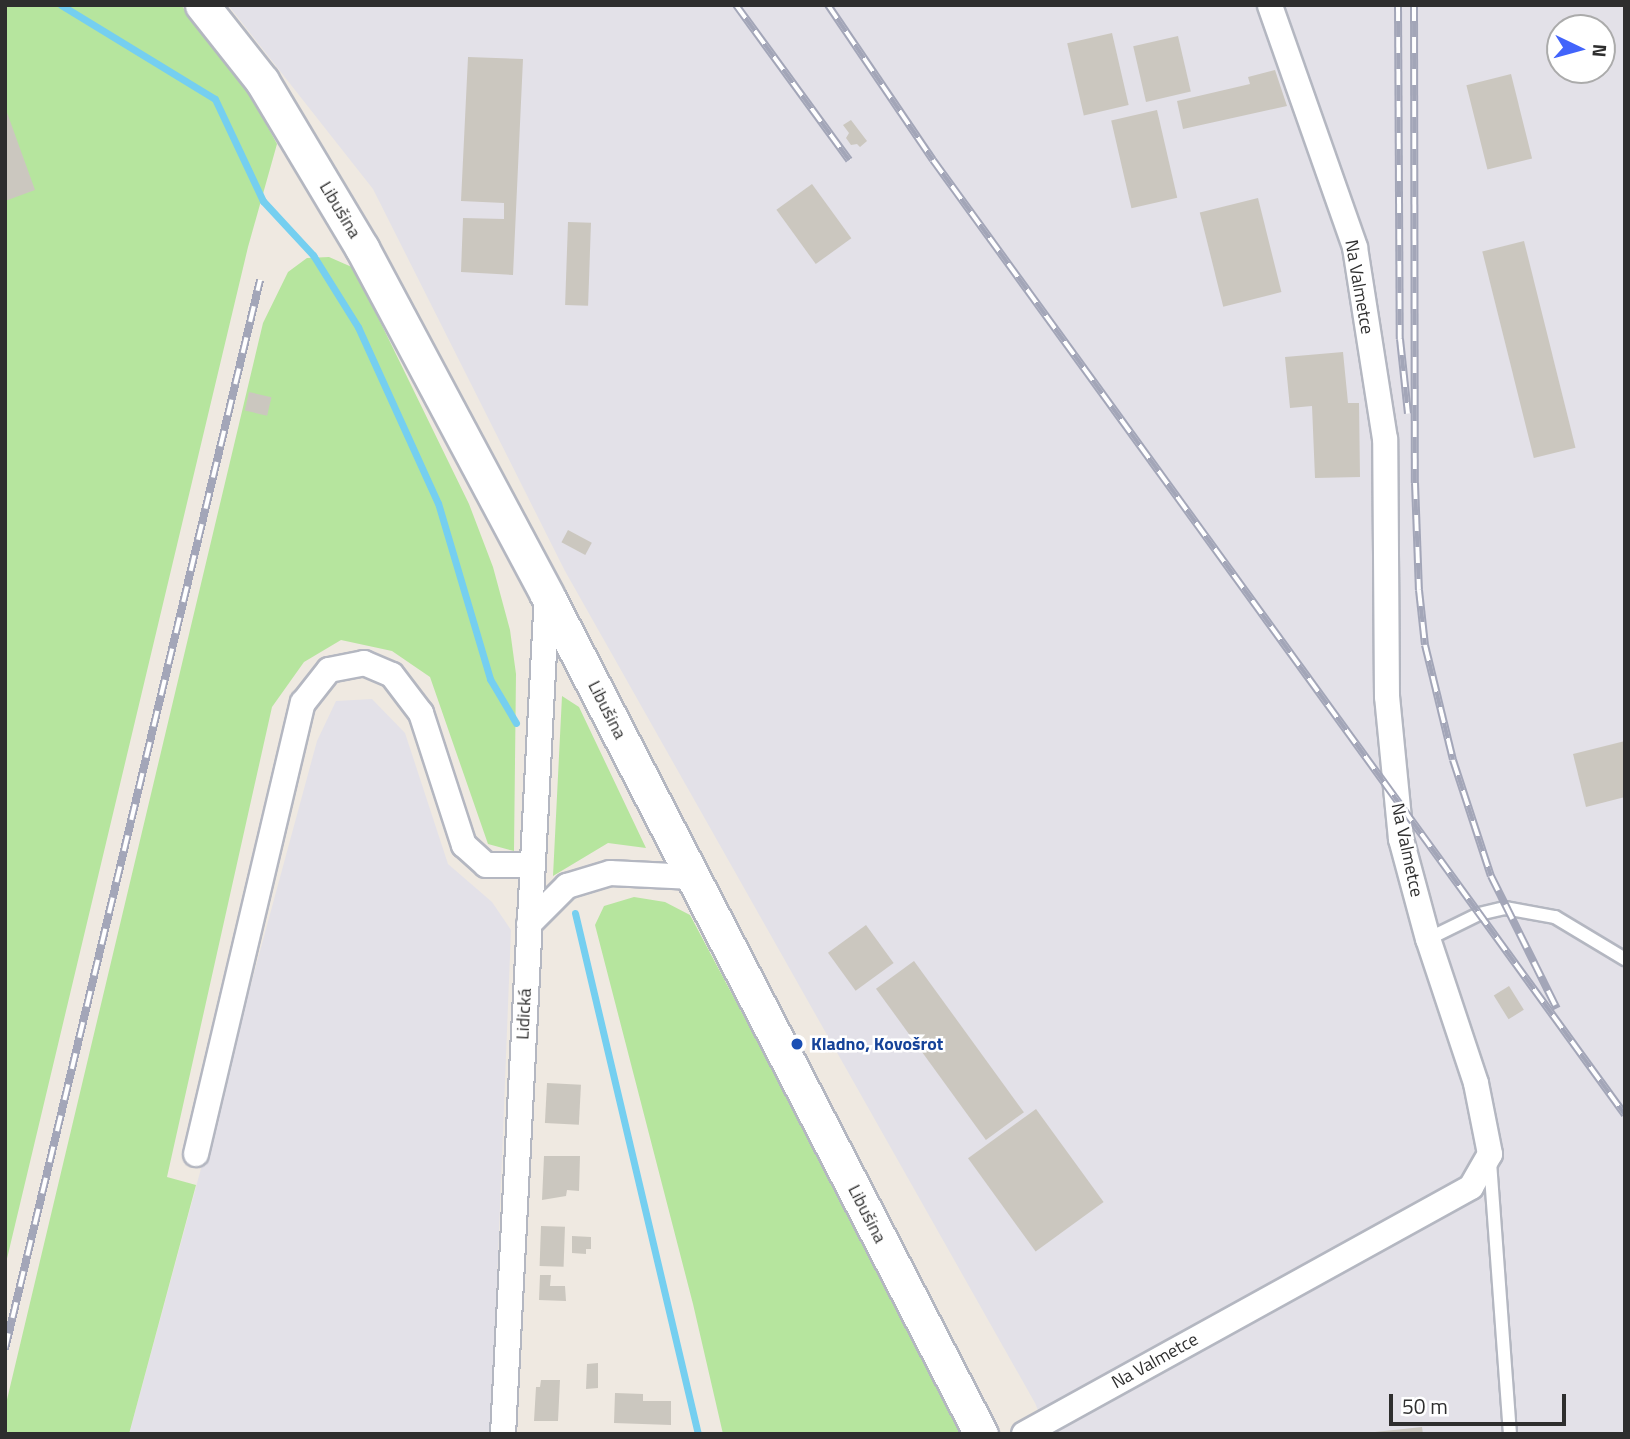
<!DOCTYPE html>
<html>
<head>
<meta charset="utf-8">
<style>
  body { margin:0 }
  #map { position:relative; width:1630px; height:1439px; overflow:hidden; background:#efe9e1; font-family:"Titillium Web",sans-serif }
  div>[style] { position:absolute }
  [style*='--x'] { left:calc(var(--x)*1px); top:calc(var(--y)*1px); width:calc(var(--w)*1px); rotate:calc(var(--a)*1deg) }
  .industrial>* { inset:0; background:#e3e1e8 }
  .green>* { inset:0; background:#b6e59e }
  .stream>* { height:7px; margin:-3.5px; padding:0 3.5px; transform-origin:3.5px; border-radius:3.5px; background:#75cff0 }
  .building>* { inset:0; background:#cbc7bf; transform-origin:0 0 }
  .roads { filter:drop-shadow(2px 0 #b4b7c1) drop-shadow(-2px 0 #b4b7c1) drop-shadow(0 2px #b4b7c1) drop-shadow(0 -2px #b4b7c1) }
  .lane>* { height:12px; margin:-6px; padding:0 6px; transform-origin:6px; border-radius:6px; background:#fff }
  .street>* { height:24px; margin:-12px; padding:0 12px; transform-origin:12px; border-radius:12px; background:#fff }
  .secondary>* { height:33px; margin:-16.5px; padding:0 16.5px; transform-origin:16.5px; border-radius:16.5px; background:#fff }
  .rail>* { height:8px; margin-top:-4px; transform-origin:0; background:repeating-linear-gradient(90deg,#fff 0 16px,#a3a6b8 0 32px); box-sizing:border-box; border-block:2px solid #a3a6b8 }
  .dots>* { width:19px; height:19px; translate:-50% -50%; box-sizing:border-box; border:4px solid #fff; border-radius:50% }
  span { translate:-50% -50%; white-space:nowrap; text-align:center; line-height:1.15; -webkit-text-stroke:5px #fff; paint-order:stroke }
  .street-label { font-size:18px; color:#2e2e2e }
  .transit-label { font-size:18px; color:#164399; font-weight:700 }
  .left { translate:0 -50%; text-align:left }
  .frame { position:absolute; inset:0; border:7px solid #2e2e2e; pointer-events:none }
  .north { position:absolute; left:1546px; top:14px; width:70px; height:70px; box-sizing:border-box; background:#fff; border:2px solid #ababab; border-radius:50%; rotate:95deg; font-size:19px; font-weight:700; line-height:28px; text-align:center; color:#2e2e2e }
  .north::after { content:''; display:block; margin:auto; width:24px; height:32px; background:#4264fb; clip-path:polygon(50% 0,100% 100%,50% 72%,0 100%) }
  .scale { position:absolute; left:1389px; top:1394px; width:177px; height:32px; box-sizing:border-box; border:4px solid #2e2e2e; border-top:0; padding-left:9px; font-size:21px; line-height:24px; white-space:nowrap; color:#2e2e2e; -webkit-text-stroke:5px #fff; paint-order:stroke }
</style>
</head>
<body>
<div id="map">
  <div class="industrial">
    <i style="clip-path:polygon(evenodd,228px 5px,1625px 5px,1625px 1434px,1048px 1434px,1035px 1403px,565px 571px,373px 189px,228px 5px,1560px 28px,1602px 28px,1602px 70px,1560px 70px,1560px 28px)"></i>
    <i style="clip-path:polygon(372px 699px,405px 733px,448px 864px,492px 902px,511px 930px,491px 1434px,129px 1434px,317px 741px,336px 701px)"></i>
  </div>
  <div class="green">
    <i style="clip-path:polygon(5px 5px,181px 5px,245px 85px,277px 144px,248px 247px,5px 1267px)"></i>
    <i style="clip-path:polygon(329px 257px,354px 268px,469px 504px,493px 567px,510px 630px,516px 674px,514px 851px,488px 844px,430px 677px,392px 651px,341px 640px,304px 662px,272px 707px,167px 1177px,196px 1185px,129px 1434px,5px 1434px,5px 1408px,263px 323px,288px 272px,307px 258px)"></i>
    <i style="clip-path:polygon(562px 696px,579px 707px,646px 848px,608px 843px,553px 876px)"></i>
    <i style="clip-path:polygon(634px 897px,665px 902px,690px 915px,966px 1434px,723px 1434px,693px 1304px,595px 925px,604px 906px)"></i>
  </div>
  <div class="stream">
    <i style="--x:61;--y:5;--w:180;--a:31.4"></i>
    <i style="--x:215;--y:99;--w:113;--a:64.8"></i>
    <i style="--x:263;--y:201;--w:74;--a:47.2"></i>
    <i style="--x:313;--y:255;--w:85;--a:58"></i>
    <i style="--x:358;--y:327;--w:193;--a:65.6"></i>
    <i style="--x:438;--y:503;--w:184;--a:73.5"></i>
    <i style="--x:490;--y:679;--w:51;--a:59.4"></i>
    <i style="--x:575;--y:913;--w:535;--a:76.72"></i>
  </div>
  <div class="building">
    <i style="left:1112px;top:33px;width:74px;height:46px;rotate:77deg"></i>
    <i style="left:1178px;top:36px;width:57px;height:46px;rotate:77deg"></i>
    <i style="clip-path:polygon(468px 57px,523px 59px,513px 275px,461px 272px,463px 218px,504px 219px,504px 203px,461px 201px)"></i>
    <i style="clip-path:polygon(1275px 70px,1287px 106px,1183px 129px,1177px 101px,1250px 84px,1248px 77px)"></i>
    <i style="left:1511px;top:74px;width:87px;height:46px;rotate:76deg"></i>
    <i style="clip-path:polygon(5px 107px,35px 190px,5px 201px)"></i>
    <i style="left:1157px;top:110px;width:90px;height:47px;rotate:77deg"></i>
    <i style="clip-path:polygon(851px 120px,867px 141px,860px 147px,857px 144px,851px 145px,846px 138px,849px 133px,843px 125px)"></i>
    <i style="left:812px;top:184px;width:67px;height:44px;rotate:54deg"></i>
    <i style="left:1258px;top:198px;width:97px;height:60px;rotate:76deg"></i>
    <i style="left:568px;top:222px;width:23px;height:83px;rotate:2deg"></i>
    <i style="left:1524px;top:241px;width:213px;height:43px;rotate:76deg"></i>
    <i style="clip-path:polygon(1343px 352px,1348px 403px,1359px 403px,1360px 477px,1315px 478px,1312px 406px,1290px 408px,1285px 357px)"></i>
    <i style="left:249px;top:392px;width:23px;height:19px;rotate:13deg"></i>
    <i style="left:568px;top:530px;width:27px;height:14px;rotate:28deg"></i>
    <i style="clip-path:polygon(1625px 741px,1625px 797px,1586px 807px,1573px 754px)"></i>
    <i style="left:866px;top:925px;width:47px;height:47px;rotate:54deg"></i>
    <i style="left:914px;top:961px;width:187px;height:47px;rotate:54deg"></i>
    <i style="left:1509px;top:986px;width:28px;height:18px;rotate:58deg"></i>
    <i style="left:547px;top:1083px;width:34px;height:40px;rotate:3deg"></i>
    <i style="left:1036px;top:1109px;width:115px;height:84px;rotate:54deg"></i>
    <i style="clip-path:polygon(544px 1156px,580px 1156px,579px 1191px,567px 1190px,566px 1196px,542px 1200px)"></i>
    <i style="left:541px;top:1226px;width:24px;height:40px;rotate:2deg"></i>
    <i style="clip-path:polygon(572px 1236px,591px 1237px,591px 1249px,586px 1249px,586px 1254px,572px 1253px)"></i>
    <i style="clip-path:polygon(540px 1275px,551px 1275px,550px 1286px,565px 1286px,566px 1301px,539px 1300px)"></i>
    <i style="clip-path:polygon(598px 1363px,598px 1388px,586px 1389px,587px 1364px)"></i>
    <i style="clip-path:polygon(541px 1380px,560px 1380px,558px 1421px,534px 1421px,536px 1387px,540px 1387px)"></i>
    <i style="clip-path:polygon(615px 1393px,643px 1394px,643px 1401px,671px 1401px,671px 1425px,614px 1423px)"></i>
    <i style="clip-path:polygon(1422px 1427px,1423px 1434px,1375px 1434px,1375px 1432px)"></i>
  </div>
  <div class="roads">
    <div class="lane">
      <i style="--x:1428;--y:939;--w:57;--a:-26.1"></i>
      <i style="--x:1479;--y:914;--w:27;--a:-13"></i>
      <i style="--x:1505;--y:908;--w:51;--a:10.2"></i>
      <i style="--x:1555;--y:917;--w:82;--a:31"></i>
      <i style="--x:1490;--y:1162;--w:273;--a:85.8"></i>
    </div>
    <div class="street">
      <i style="--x:529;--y:924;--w:54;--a:-45"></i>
      <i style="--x:567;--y:886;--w:45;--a:-16.8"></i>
      <i style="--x:610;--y:873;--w:83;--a:2.8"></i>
      <i style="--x:196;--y:1154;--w:464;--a:-76.7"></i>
      <i style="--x:303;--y:703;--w:42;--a:-51.8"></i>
      <i style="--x:329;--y:670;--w:36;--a:-11"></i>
      <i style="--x:364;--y:663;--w:30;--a:23"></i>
      <i style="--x:392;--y:675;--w:48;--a:52.7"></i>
      <i style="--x:421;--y:713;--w:139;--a:72"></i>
      <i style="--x:464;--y:845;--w:30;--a:42"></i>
      <i style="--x:486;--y:865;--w:45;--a:0"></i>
      <i style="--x:503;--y:1434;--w:840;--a:-87"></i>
      <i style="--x:1024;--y:1434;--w:511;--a:-28.92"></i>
      <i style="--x:1471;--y:1187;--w:38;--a:-60"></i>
      <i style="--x:1490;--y:1154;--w:72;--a:-101.2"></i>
      <i style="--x:1476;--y:1083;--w:152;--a:-108.4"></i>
      <i style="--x:1428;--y:939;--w:104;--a:-105.1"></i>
      <i style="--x:1401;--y:839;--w:143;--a:-95.6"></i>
      <i style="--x:1387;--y:697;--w:258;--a:-90.4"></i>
      <i style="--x:1385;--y:439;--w:194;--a:-98.9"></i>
      <i style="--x:1355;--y:247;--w:256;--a:-109.4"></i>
    </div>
    <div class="secondary">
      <i style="--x:202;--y:5;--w:97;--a:51.7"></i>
      <i style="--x:262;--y:81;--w:195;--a:59.1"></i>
      <i style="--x:362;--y:248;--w:393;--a:61.9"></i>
      <i style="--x:547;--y:595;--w:945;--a:62.65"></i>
    </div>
  </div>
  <div class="rail">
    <i style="--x:736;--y:5;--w:192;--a:53.9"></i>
    <i style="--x:828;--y:5;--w:187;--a:55.9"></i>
    <i style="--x:933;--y:160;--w:1179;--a:54.07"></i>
    <i style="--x:1398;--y:5;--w:334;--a:89.7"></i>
    <i style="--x:1400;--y:339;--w:75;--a:83.9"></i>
    <i style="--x:1414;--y:5;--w:478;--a:89.9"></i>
    <i style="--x:1415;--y:483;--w:107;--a:87.9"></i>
    <i style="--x:1419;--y:590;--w:55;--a:83.8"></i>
    <i style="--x:1425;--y:645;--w:118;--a:76.3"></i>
    <i style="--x:1453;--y:760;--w:122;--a:71.9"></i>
    <i style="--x:1491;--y:876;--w:148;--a:63.6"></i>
    <i style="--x:5;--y:1349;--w:1099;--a:-76.58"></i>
  </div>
  <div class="dots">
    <i style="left:797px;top:1044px;background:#1a4fb4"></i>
  </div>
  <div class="street-label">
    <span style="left:340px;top:210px;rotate:59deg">Libušina</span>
    <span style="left:1359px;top:287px;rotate:80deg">Na Valmetce</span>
    <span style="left:607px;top:710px;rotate:63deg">Libušina</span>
    <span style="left:1407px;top:850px;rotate:78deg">Na Valmetce</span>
    <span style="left:524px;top:1014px;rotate:-87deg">Lidická</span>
    <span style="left:867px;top:1214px;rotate:63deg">Libušina</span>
    <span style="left:1155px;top:1361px;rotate:-29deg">Na Valmetce</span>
  </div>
  <div class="transit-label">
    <span class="left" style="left:811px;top:1044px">Kladno, Kovošrot</span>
  </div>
  <div class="frame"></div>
  <div class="north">N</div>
  <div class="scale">50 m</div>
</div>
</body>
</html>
